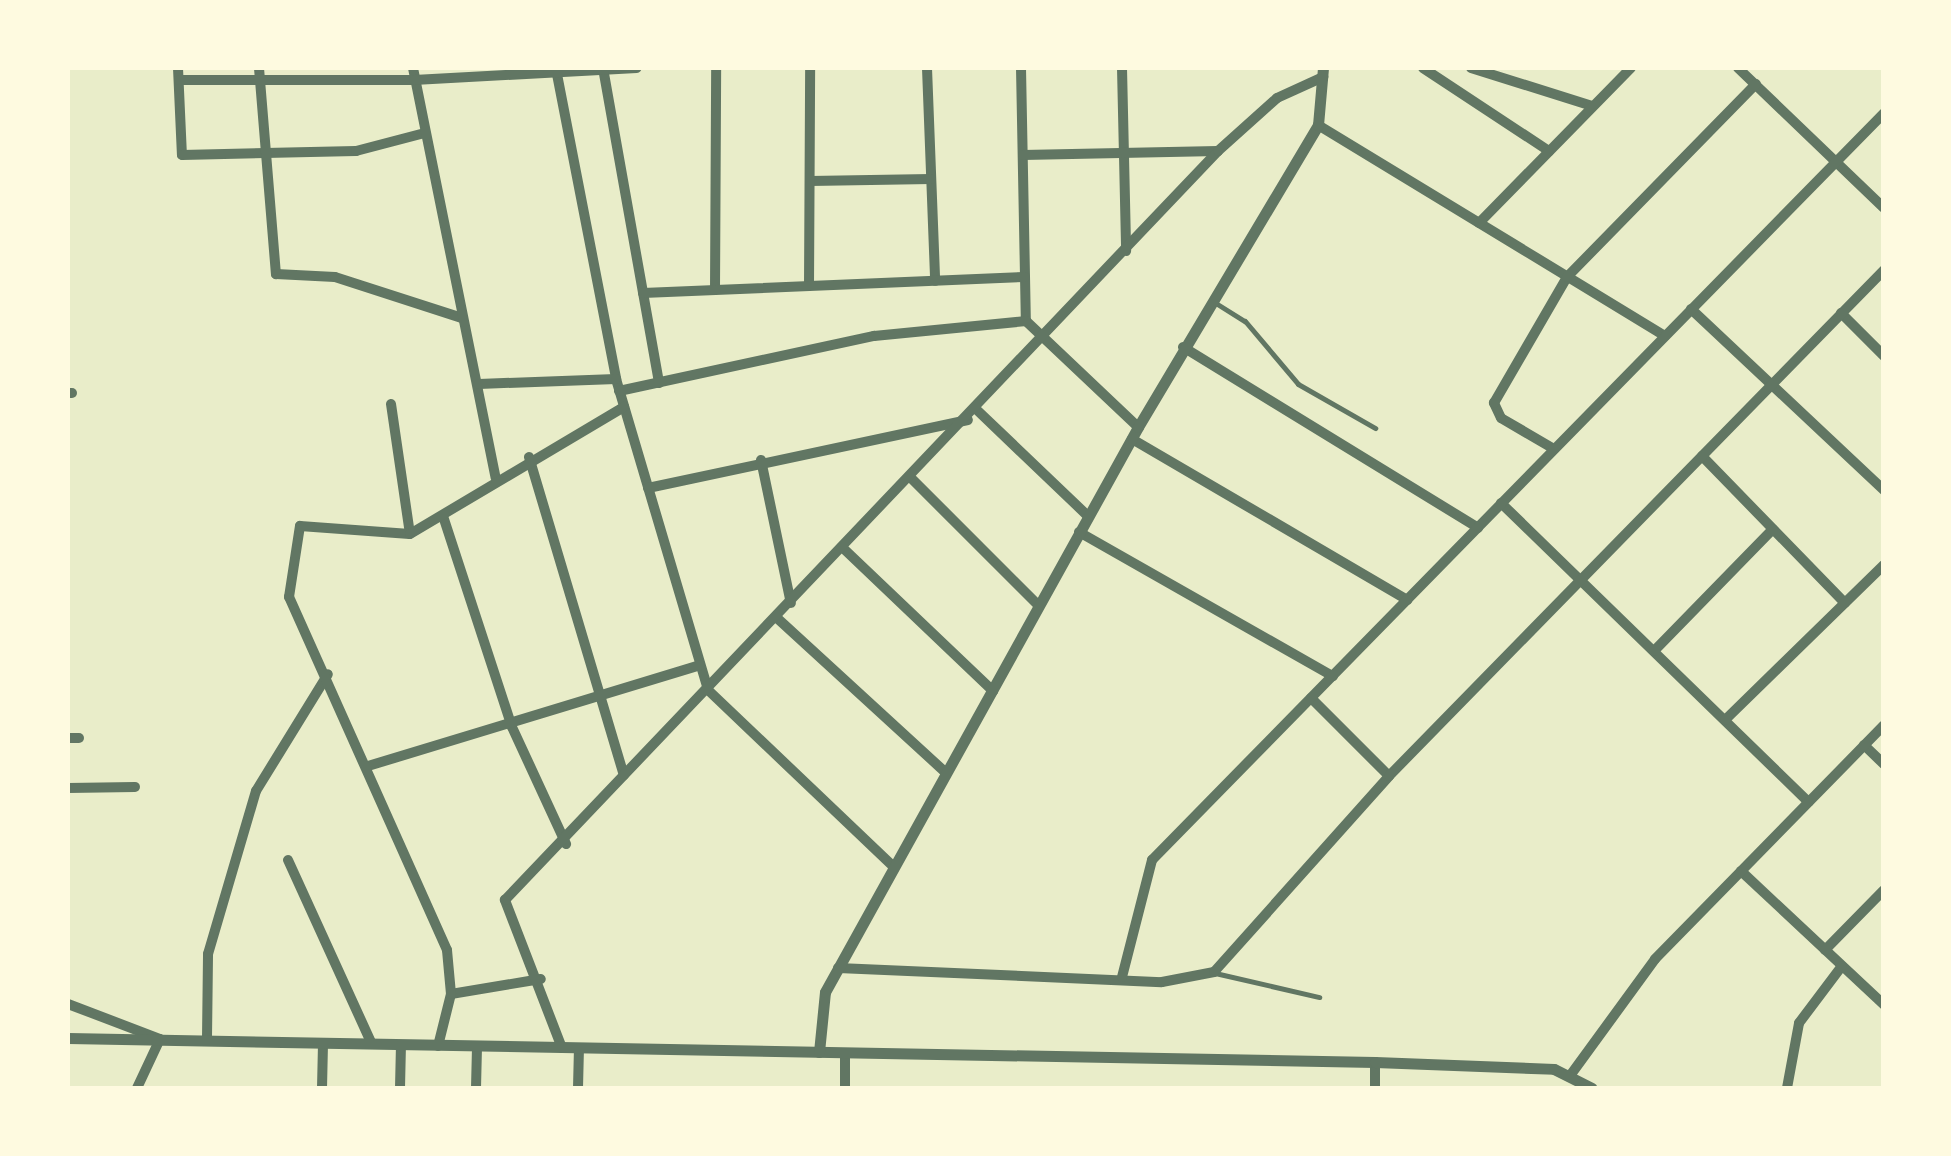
<!DOCTYPE html>
<html>
<head>
<meta charset="utf-8">
<style>
  body { margin:0 }
  #map { position:relative; width:1951px; height:1156px; overflow:hidden; background:#e9edc9; font-family:"Exo 2",sans-serif }
  div>[style] { position:absolute }
  [style*='--x'] { left:calc(var(--x)*1px); top:calc(var(--y)*1px); width:calc(var(--w)*1px); rotate:calc(var(--a)*1deg) }
  .service>* { height:5px; margin:-2.5px; padding:0 2.5px; transform-origin:2.5px; border-radius:2.5px; background:#617663 }
  .minor>* { height:10px; margin:-5px; padding:0 5px; transform-origin:5px; border-radius:5px; background:#617663 }
  .tertiary>* { height:11px; margin:-5.5px; padding:0 5.5px; transform-origin:5.5px; border-radius:5.5px; background:#617663 }
  span { translate:-50% -50%; white-space:nowrap; text-align:center; line-height:1.15; -webkit-text-stroke:10px #fefae0; paint-order:stroke }
  .frame { position:absolute; inset:0; border:70px solid #fefae0; pointer-events:none }
</style>
</head>
<body>
<div id="map">
  <div class="service">
    <i style="--x:1214;--y:302;--w:36;--a:32"></i>
    <i style="--x:1245;--y:321;--w:82;--a:49.9"></i>
    <i style="--x:1298;--y:384;--w:89;--a:29.7"></i>
    <i style="--x:1215;--y:973;--w:107;--a:13"></i>
  </div>
  <div class="minor">
    <i style="--x:178;--y:68;--w:87;--a:87.4"></i>
    <i style="--x:182;--y:155;--w:174;--a:-1.3"></i>
    <i style="--x:356;--y:151;--w:67;--a:-14.7"></i>
    <i style="--x:259;--y:68;--w:207;--a:85.3"></i>
    <i style="--x:276;--y:274;--w:59;--a:2.9"></i>
    <i style="--x:335;--y:277;--w:133;--a:17.9"></i>
    <i style="--x:413;--y:68;--w:418;--a:78.6"></i>
    <i style="--x:603;--y:68;--w:320;--a:79.9"></i>
    <i style="--x:927;--y:68;--w:213;--a:87.8"></i>
    <i style="--x:1021;--y:68;--w:253;--a:88.9"></i>
    <i style="--x:1026;--y:321;--w:154;--a:43.4"></i>
    <i style="--x:1122;--y:68;--w:183;--a:88.7"></i>
    <i style="--x:1423;--y:68;--w:151;--a:33.4"></i>
    <i style="--x:1471;--y:68;--w:127;--a:17.4"></i>
    <i style="--x:1738;--y:68;--w:202;--a:43.8"></i>
    <i style="--x:556;--y:69;--w:316;--a:79"></i>
    <i style="--x:616;--y:379;--w:324;--a:73.5"></i>
    <i style="--x:708;--y:690;--w:255;--a:43.6"></i>
    <i style="--x:179;--y:80;--w:235;--a:0"></i>
    <i style="--x:414;--y:80;--w:223;--a:-3.1"></i>
    <i style="--x:1318;--y:125;--w:406;--a:31.3"></i>
    <i style="--x:1023;--y:155;--w:195;--a:-1.2"></i>
    <i style="--x:810;--y:181;--w:121;--a:-0.9"></i>
    <i style="--x:1479;--y:223;--w:217;--a:-45.6"></i>
    <i style="--x:809;--y:286;--w:218;--a:-89.7"></i>
    <i style="--x:715;--y:290;--w:222;--a:-89.7"></i>
    <i style="--x:643;--y:293;--w:382;--a:-2.4"></i>
    <i style="--x:1691;--y:309;--w:265;--a:43.2"></i>
    <i style="--x:1841;--y:313;--w:61;--a:45"></i>
    <i style="--x:1183;--y:347;--w:346;--a:31.5"></i>
    <i style="--x:479;--y:384;--w:137;--a:-2.1"></i>
    <i style="--x:619;--y:391;--w:261;--a:-12.2"></i>
    <i style="--x:874;--y:336;--w:153;--a:-5.6"></i>
    <i style="--x:68;--y:393;--w:4;--a:0"></i>
    <i style="--x:391;--y:404;--w:131;--a:81.7"></i>
    <i style="--x:978;--y:411;--w:152;--a:43.7"></i>
    <i style="--x:1132;--y:439;--w:319;--a:30.3"></i>
    <i style="--x:1554;--y:449;--w:61;--a:-149.7"></i>
    <i style="--x:1501;--y:418;--w:17;--a:-115"></i>
    <i style="--x:1494;--y:403;--w:146;--a:-59.9"></i>
    <i style="--x:1567;--y:277;--w:270;--a:-45.6"></i>
    <i style="--x:1702;--y:456;--w:205;--a:45.8"></i>
    <i style="--x:529;--y:457;--w:332;--a:73.4"></i>
    <i style="--x:761;--y:460;--w:146;--a:78.2"></i>
    <i style="--x:912;--y:479;--w:180;--a:45"></i>
    <i style="--x:648;--y:488;--w:327;--a:-12"></i>
    <i style="--x:1501;--y:503;--w:429;--a:44.2"></i>
    <i style="--x:443;--y:516;--w:222;--a:71.9"></i>
    <i style="--x:512;--y:727;--w:129;--a:65.2"></i>
    <i style="--x:1079;--y:532;--w:292;--a:29.6"></i>
    <i style="--x:844;--y:549;--w:206;--a:43.6"></i>
    <i style="--x:777;--y:618;--w:229;--a:42.5"></i>
    <i style="--x:1654;--y:651;--w:170;--a:-45.7"></i>
    <i style="--x:1311;--y:698;--w:110;--a:45"></i>
    <i style="--x:1725;--y:720;--w:222;--a:-44.3"></i>
    <i style="--x:68;--y:738;--w:11;--a:0"></i>
    <i style="--x:1864;--y:745;--w:28;--a:44"></i>
    <i style="--x:368;--y:766;--w:347;--a:-16.9"></i>
    <i style="--x:68;--y:788;--w:67;--a:-0.9"></i>
    <i style="--x:288;--y:860;--w:202;--a:65.5"></i>
    <i style="--x:1741;--y:871;--w:196;--a:43.1"></i>
    <i style="--x:1825;--y:950;--w:84;--a:-45.5"></i>
    <i style="--x:838;--y:968;--w:324;--a:2.5"></i>
    <i style="--x:1162;--y:982;--w:53;--a:-10.9"></i>
    <i style="--x:1214;--y:972;--w:263;--a:-48.2"></i>
    <i style="--x:1389;--y:776;--w:708;--a:-45.63"></i>
    <i style="--x:1122;--y:977;--w:121;--a:-75.6"></i>
    <i style="--x:1152;--y:860;--w:1046;--a:-45.58"></i>
    <i style="--x:451;--y:994;--w:91;--a:-9.5"></i>
    <i style="--x:68;--y:1004;--w:98;--a:20.8"></i>
    <i style="--x:160;--y:1039;--w:54;--a:115.1"></i>
    <i style="--x:207;--y:1038;--w:84;--a:-89.3"></i>
    <i style="--x:208;--y:954;--w:170;--a:-73.6"></i>
    <i style="--x:256;--y:791;--w:137;--a:-58.4"></i>
    <i style="--x:438;--y:1046;--w:54;--a:-76"></i>
    <i style="--x:451;--y:994;--w:44;--a:-95.2"></i>
    <i style="--x:447;--y:950;--w:387;--a:-114.1"></i>
    <i style="--x:289;--y:597;--w:72;--a:-81.2"></i>
    <i style="--x:300;--y:526;--w:110;--a:4.2"></i>
    <i style="--x:410;--y:534;--w:249;--a:-30.7"></i>
    <i style="--x:562;--y:1048;--w:159;--a:-111.1"></i>
    <i style="--x:505;--y:900;--w:1034;--a:-46.41"></i>
    <i style="--x:1218;--y:151;--w:79;--a:-41.9"></i>
    <i style="--x:1277;--y:98;--w:51;--a:-24.5"></i>
    <i style="--x:1572;--y:1073;--w:141;--a:-53.9"></i>
    <i style="--x:1655;--y:959;--w:327;--a:-45.6"></i>
    <i style="--x:322;--y:1088;--w:44;--a:-88.7"></i>
    <i style="--x:400;--y:1088;--w:43;--a:-88.7"></i>
    <i style="--x:476;--y:1088;--w:42;--a:-88.6"></i>
    <i style="--x:578;--y:1088;--w:40;--a:-88.6"></i>
    <i style="--x:845;--y:1088;--w:35;--a:-90"></i>
    <i style="--x:1375;--y:1088;--w:26;--a:-90"></i>
    <i style="--x:1787;--y:1088;--w:66;--a:-79.5"></i>
    <i style="--x:1799;--y:1023;--w:71;--a:-53"></i>
  </div>
  <div class="tertiary">
    <i style="--x:68;--y:1038;--w:1307;--a:1.05"></i>
    <i style="--x:1375;--y:1062;--w:179;--a:2.2"></i>
    <i style="--x:1554;--y:1069;--w:42;--a:26.6"></i>
    <i style="--x:819;--y:1052;--w:60;--a:-84.3"></i>
    <i style="--x:825;--y:992;--w:646;--a:-61.01"></i>
    <i style="--x:1138;--y:427;--w:352;--a:-59.2"></i>
    <i style="--x:1318;--y:125;--w:57;--a:-85"></i>
  </div>
  <div class="frame"></div>
</div>
</body>
</html>
